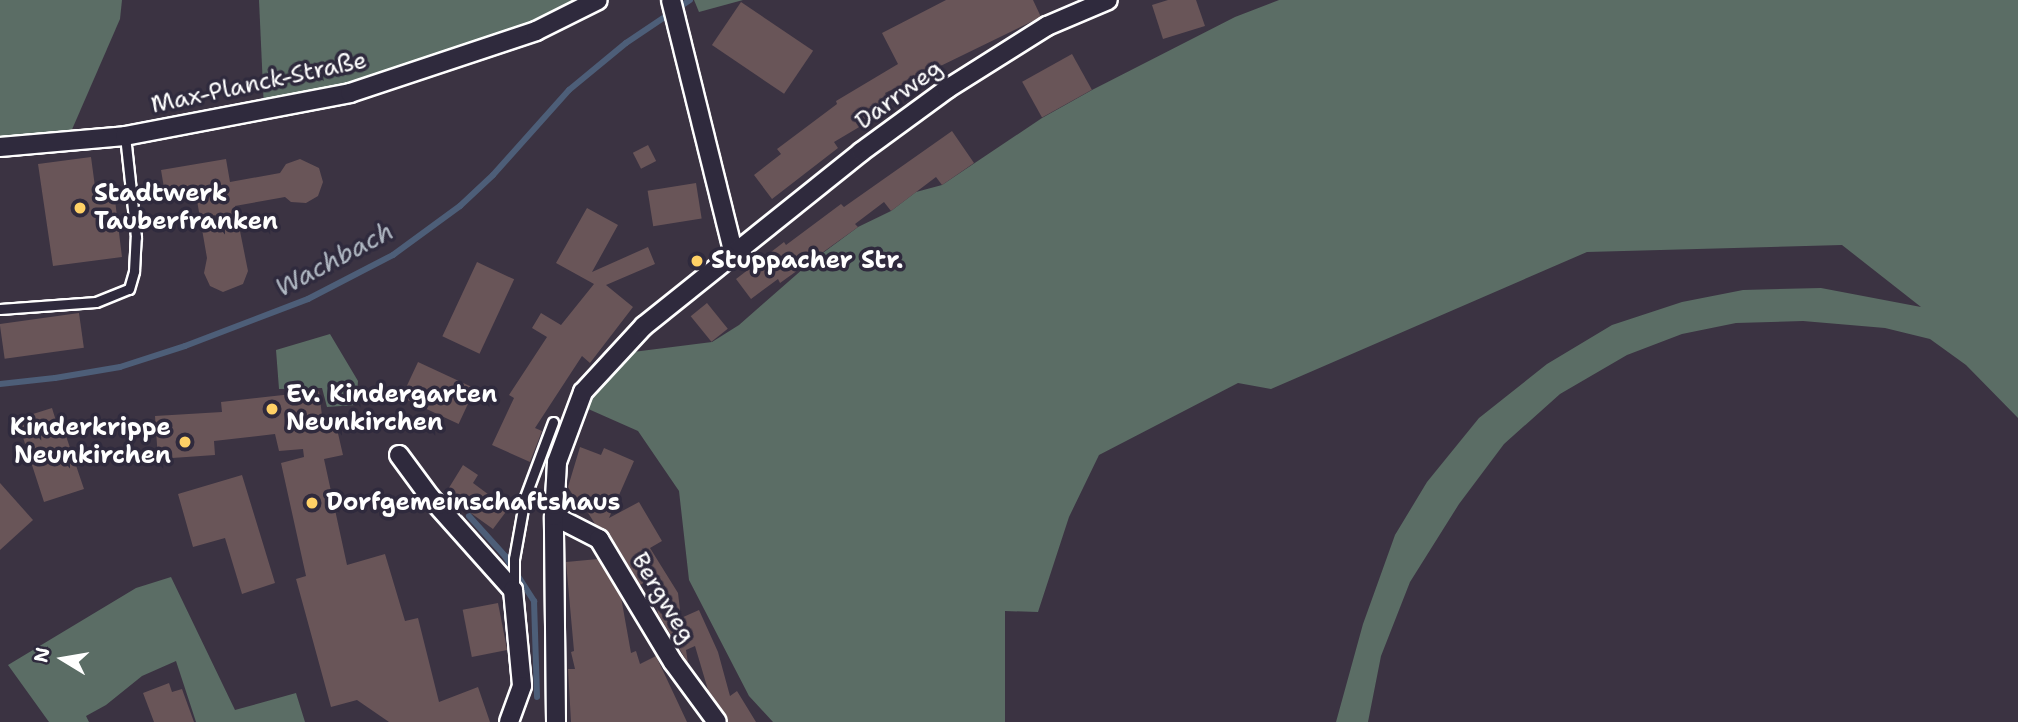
<!DOCTYPE html>
<html>
<head>
<meta charset="utf-8">
<style>
  body { margin:0 }
  #map { position:relative; width:2018px; height:722px; overflow:hidden; background:#3b3342; font-family:"Shantell Sans",sans-serif }
  div>[style] { position:absolute }
  [style*='--x'] { left:calc(var(--x)*1px); top:calc(var(--y)*1px); width:calc(var(--w)*1px); rotate:calc(var(--a)*1deg) }
  .green>* { inset:0; background:#5b6d65 }
  .stream>* { height:6px; margin:-3px; padding:0 3px; transform-origin:3px; border-radius:3px; background:#4d5e78 }
  .building>* { inset:0; background:#695558; transform-origin:0 0 }
  .roads { filter:drop-shadow(2px 0 #fff) drop-shadow(-2px 0 #fff) drop-shadow(0 2px #fff) drop-shadow(0 -2px #fff) }
  .service>* { height:9px; margin:-4.5px; padding:0 4.5px; transform-origin:4.5px; border-radius:4.5px; background:#2f2a3d }
  .minor>* { height:18px; margin:-9px; padding:0 9px; transform-origin:9px; border-radius:9px; background:#2f2a3d }
  .dots>* { width:19px; height:19px; translate:-50% -50%; box-sizing:border-box; border:4px solid #2f2a3d; border-radius:50% }
  span { translate:-50% -50%; white-space:nowrap; text-align:center; line-height:1.15; -webkit-text-stroke:7px #2f2a3d; paint-order:stroke }
  .street-label { font-size:24px; color:#fff }
  .poi-label { font-size:24px; color:#fff; font-weight:700 }
  .left { translate:0 -50%; text-align:left }
  .right { translate:-100% -50%; text-align:right }
  .water-label { font-size:26px; color:#afb7c2; font-style:italic }
  .north { position:absolute; left:28px; top:624px; width:70px; height:70px; -webkit-text-stroke:5px #2f2a3d; paint-order:stroke; rotate:281deg; font-size:19px; font-weight:700; line-height:28px; text-align:center; color:#fff }
  .north::after { content:''; display:block; margin:auto; width:24px; height:32px; background:#fff; clip-path:polygon(50% 0,100% 100%,50% 72%,0 100%) }
</style>
</head>
<body>
<div id="map">
  <div class="green">
    <i style="clip-path:polygon(0 0,122px 0,120px 19px,67px 141px,0 147px)"></i>
    <i style="clip-path:polygon(259px 0,598px 0,536px 31px,264px 110px)"></i>
    <i style="clip-path:polygon(694px 0,743px 0,699px 12px)"></i>
    <i style="clip-path:polygon(1279px 0,2018px 0,2018px 418px,1966px 365px,1930px 339px,1885px 328px,1803px 321px,1736px 323px,1682px 334px,1627px 355px,1560px 394px,1504px 444px,1459px 504px,1410px 582px,1381px 656px,1368px 722px,1336px 722px,1363px 624px,1395px 535px,1427px 482px,1479px 418px,1547px 364px,1612px 325px,1682px 302px,1743px 290px,1821px 288px,1921px 307px,1842px 245px,1587px 252px,1271px 389px,1238px 383px,1099px 455px,1069px 517px,1038px 612px,1005px 611px,1005px 722px,773px 722px,749px 696px,689px 580px,679px 491px,638px 431px,577px 404px,617px 354px,712px 342px,739px 325px,812px 261px,858px 227px,891px 211px,916px 192px,942px 185px,1042px 118px,1092px 90px,1235px 17px)"></i>
    <i style="clip-path:polygon(330px 334px,358px 381px,356px 405px,327px 407px,322px 388px,279px 389px,276px 350px)"></i>
    <i style="clip-path:polygon(171px 577px,235px 710px,296px 693px,305px 722px,196px 722px,176px 661px,142px 676px,106px 705px,86px 716px,89px 722px,49px 722px,8px 665px,136px 588px)"></i>
  </div>
  <div class="stream">
    <i style="--x:0;--y:384;--w:55;--a:-6.2"></i>
    <i style="--x:55;--y:378;--w:66;--a:-9.6"></i>
    <i style="--x:120;--y:367;--w:68;--a:-17.9"></i>
    <i style="--x:185;--y:346;--w:132;--a:-20.9"></i>
    <i style="--x:308;--y:299;--w:96;--a:-27.4"></i>
    <i style="--x:393;--y:255;--w:83;--a:-36.2"></i>
    <i style="--x:460;--y:206;--w:45;--a:-43.2"></i>
    <i style="--x:493;--y:175;--w:114;--a:-48.2"></i>
    <i style="--x:569;--y:90;--w:74;--a:-39.5"></i>
    <i style="--x:626;--y:43;--w:77;--a:-33.9"></i>
    <i style="--x:469;--y:516;--w:54;--a:48"></i>
    <i style="--x:505;--y:556;--w:54;--a:57.2"></i>
    <i style="--x:534;--y:601;--w:96;--a:88.2"></i>
  </div>
  <div class="building">
    <i style="clip-path:polygon(946px 0,1033px 0,1041px 17px,885px 93px,893px 107px,834px 142px,838px 148px,772px 199px,754px 175px,781px 154px,777px 149px,837px 104px,836px 101px,898px 64px,882px 33px)"></i>
    <i style="clip-path:polygon(1168px 0,1196px 0,1205px 26px,1163px 39px,1152px 5px)"></i>
    <i style="left:741px;top:2px;width:87px;height:52px;rotate:34deg"></i>
    <i style="left:1072px;top:54px;width:41px;height:57px;rotate:61deg"></i>
    <i style="clip-path:polygon(952px 131px,974px 163px,942px 185px,936px 177px,891px 211px,884px 202px,855px 224px,858px 227px,780px 283px,778px 279px,751px 299px,736px 279px,784px 242px,786px 245px,841px 204px,844px 207px)"></i>
    <i style="left:648px;top:145px;width:18px;height:17px;rotate:63deg"></i>
    <i style="clip-path:polygon(91px 157px,96px 194px,114px 192px,122px 257px,53px 266px,38px 164px)"></i>
    <i style="clip-path:polygon(226px 159px,230px 182px,280px 173px,286px 164px,300px 159px,319px 168px,323px 182px,318px 196px,306px 203px,291px 202px,285px 197px,235px 206px,248px 271px,243px 284px,223px 292px,210px 286px,204px 273px,207px 258px,195px 189px,165px 194px,161px 170px)"></i>
    <i style="left:696px;top:183px;width:36px;height:49px;rotate:81deg"></i>
    <i style="clip-path:polygon(587px 208px,618px 225px,592px 272px,648px 247px,655px 264px,606px 285px,633px 307px,590px 363px,582px 356px,535px 428px,542px 431px,530px 462px,492px 445px,514px 398px,509px 395px,547px 337px,532px 328px,541px 313px,561px 325px,594px 284px,556px 263px)"></i>
    <i style="left:477px;top:262px;width:41px;height:82px;rotate:25deg"></i>
    <i style="left:707px;top:303px;width:33px;height:21px;rotate:51deg"></i>
    <i style="left:79px;top:313px;width:35px;height:80px;rotate:82deg"></i>
    <i style="left:418px;top:362px;width:63px;height:39px;rotate:25deg"></i>
    <i style="clip-path:polygon(319px 391px,324px 432px,337px 429px,343px 455px,324px 459px,347px 565px,385px 554px,405px 621px,418px 618px,439px 702px,478px 687px,490px 722px,389px 722px,357px 700px,331px 707px,296px 579px,306px 576px,281px 463px,304px 457px,303px 449px,279px 451px,275px 434px,214px 441px,215px 455px,158px 459px,155px 416px,222px 412px,221px 402px)"></i>
    <i style="clip-path:polygon(52px 408px,61px 437px,66px 436px,84px 489px,44px 502px,17px 419px)"></i>
    <i style="clip-path:polygon(580px 447px,601px 455px,604px 448px,634px 461px,609px 518px,639px 502px,662px 541px,650px 548px,678px 593px,681px 618px,699px 610px,718px 652px,730px 696px,737px 691px,756px 722px,728px 722px,708px 690px,695px 646px,686px 650px,688px 663px,658px 614px,653px 577px,640px 585px,609px 533px,595px 524px,580px 500px,577px 502px,568px 487px)"></i>
    <i style="clip-path:polygon(463px 465px,478px 475px,473px 483px,508px 509px,493px 529px,461px 506px,464px 502px,447px 491px)"></i>
    <i style="clip-path:polygon(242px 475px,275px 583px,242px 594px,225px 538px,193px 547px,178px 494px)"></i>
    <i style="clip-path:polygon(0 483px,33px 520px,0 550px)"></i>
    <i style="clip-path:polygon(598px 559px,621px 597px,631px 653px,636px 651px,640px 664px,656px 656px,687px 722px,571px 722px,568px 669px,575px 669px,571px 652px,574px 651px,566px 562px)"></i>
    <i style="left:498px;top:603px;width:48px;height:36px;rotate:79deg"></i>
    <i style="clip-path:polygon(169px 683px,172px 692px,182px 689px,194px 722px,154px 722px,143px 693px)"></i>
  </div>
  <div class="roads">
    <div class="service">
      <i style="--x:0;--y:309;--w:96;--a:-4.2"></i>
      <i style="--x:96;--y:302;--w:35;--a:-22"></i>
      <i style="--x:129;--y:289;--w:19;--a:-74"></i>
      <i style="--x:134;--y:271;--w:34;--a:-87"></i>
      <i style="--x:136;--y:237;--w:102;--a:-96.2"></i>
      <i style="--x:514;--y:589;--w:30;--a:-90"></i>
      <i style="--x:514;--y:559;--w:63;--a:-79.9"></i>
      <i style="--x:525;--y:497;--w:80;--a:-69.5"></i>
    </div>
    <div class="minor">
      <i style="--x:671;--y:0;--w:262;--a:76.1"></i>
      <i style="--x:0;--y:147;--w:125;--a:-5"></i>
      <i style="--x:125;--y:136;--w:229;--a:-10.8"></i>
      <i style="--x:350;--y:93;--w:196;--a:-18.4"></i>
      <i style="--x:536;--y:31;--w:69;--a:-26.6"></i>
      <i style="--x:399;--y:455;--w:52;--a:53.6"></i>
      <i style="--x:430;--y:497;--w:125;--a:48.3"></i>
      <i style="--x:513;--y:590;--w:96;--a:84.6"></i>
      <i style="--x:522;--y:686;--w:38;--a:110"></i>
      <i style="--x:554;--y:516;--w:51;--a:27.1"></i>
      <i style="--x:599;--y:539;--w:144;--a:59"></i>
      <i style="--x:673;--y:662;--w:74;--a:53.7"></i>
      <i style="--x:556;--y:722;--w:206;--a:-90.6"></i>
      <i style="--x:554;--y:516;--w:54;--a:-86.8"></i>
      <i style="--x:557;--y:462;--w:75;--a:-69.6"></i>
      <i style="--x:583;--y:392;--w:90;--a:-47.3"></i>
      <i style="--x:644;--y:326;--w:278;--a:-38.7"></i>
      <i style="--x:861;--y:152;--w:107;--a:-36.2"></i>
      <i style="--x:947;--y:89;--w:118;--a:-32.2"></i>
      <i style="--x:1047;--y:26;--w:66;--a:-23.1"></i>
    </div>
  </div>
  <div class="dots">
    <i style="left:80px;top:208px;background:#ffd166"></i>
    <i style="left:697px;top:261px;background:#ffd166"></i>
    <i style="left:272px;top:409px;background:#ffd166"></i>
    <i style="left:185px;top:442px;background:#ffd166"></i>
    <i style="left:312px;top:503px;background:#ffd166"></i>
  </div>
  <div class="street-label">
    <span style="left:259px;top:83px;rotate:-12deg">Max-Planck-Straße</span>
    <span style="left:899px;top:95px;rotate:-36deg">Darrweg</span>
    <span style="left:663px;top:598px;rotate:59deg">Bergweg</span>
  </div>
  <div class="poi-label">
    <span class="left" style="left:94px;top:208px">Stadtwerk<br>Tauberfranken</span>
    <span class="left" style="left:711px;top:261px">Stuppacher Str.</span>
    <span class="left" style="left:286px;top:409px">Ev. Kindergarten<br>Neunkirchen</span>
    <span class="right" style="left:171px;top:442px">Kinderkrippe<br>Neunkirchen</span>
    <span class="left" style="left:326px;top:503px">Dorfgemeinschaftshaus</span>
  </div>
  <div class="water-label">
    <span style="left:334px;top:259px;rotate:-28deg">Wachbach</span>
  </div>
  <div class="north">N</div>
</div>
</body>
</html>
